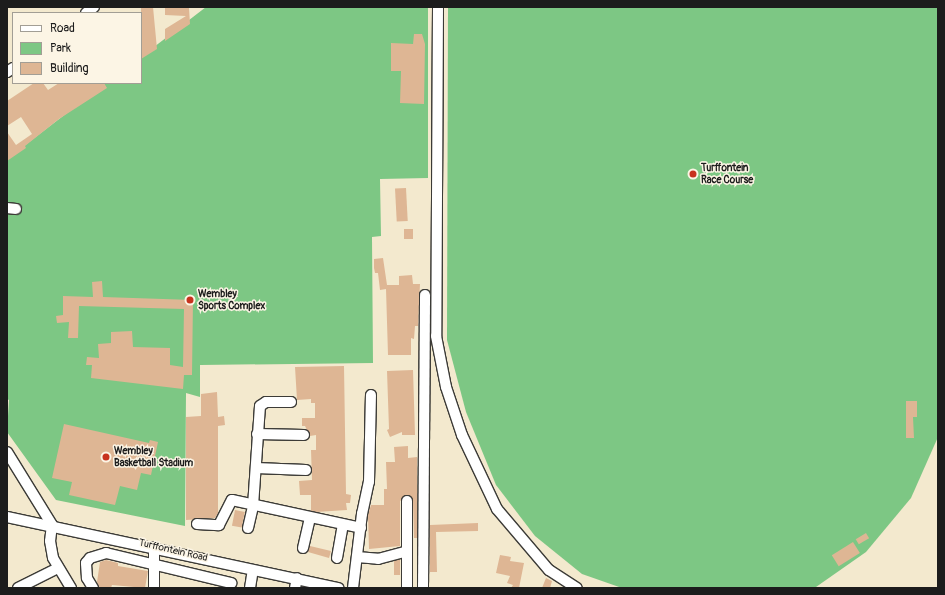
<!DOCTYPE html>
<html>
<head>
<meta charset="utf-8">
<style>
  body { margin:0 }
  #map { position:relative; width:945px; height:595px; overflow:hidden; background:#f3e9ce; font-family:Pangolin,sans-serif }
  div>[style] { position:absolute }
  [style*='--x'] { left:calc(var(--x)*1px); top:calc(var(--y)*1px); width:calc(var(--w)*1px); rotate:calc(var(--a)*1deg) }
  .green>* { inset:0; background:#7dc784 }
  .building>* { inset:0; background:#deb694; transform-origin:0 0 }
  .roads { filter:drop-shadow(1px 0 #3c3b37) drop-shadow(-1px 0 #3c3b37) drop-shadow(0 1px #3c3b37) drop-shadow(0 -1px #3c3b37) }
  .minor>* { height:10px; margin:-5px; padding:0 5px; transform-origin:5px; border-radius:5px; background:#fff }
  .dots>* { width:11px; height:11px; translate:-50% -50%; box-sizing:border-box; border:2px solid #fcf5e5; border-radius:50% }
  span { translate:-50% -50%; white-space:nowrap; text-align:center; line-height:1.15; -webkit-text-stroke:3px #fcf5e5; paint-order:stroke }
  .poi-label { font-size:10px; color:#1c1c1c; font-weight:700 }
  .left { translate:0 -50%; text-align:left }
  .street-label { font-size:10px; color:#1c1c1c }
  .frame { position:absolute; inset:0; border:8px solid #1c1c1c; pointer-events:none }
  .legend { position:absolute; left:12px; top:12px; width:130px; height:72px; box-sizing:border-box; background:#fcf5e5; border:1px solid #a29e95; margin:0; padding:5px 7px; list-style:none; font-size:12px; color:#1c1c1c }
  .legend li { display:flex; align-items:center; gap:8px; height:20px }
  .legend b { width:20px; border:1px solid #a29e95 }
</style>
</head>
<body>
<div id="map">
  <div class="green">
    <i style="clip-path:polygon(206px 7px,428px 7px,428px 178px,380px 179px,381px 236px,372px 237px,373px 363px,200px 365px,200px 397px,186px 393px,185px 526px,56px 500px,7px 432px,9px 400px,7px 399px,7px 159px,106px 83px,141px 83px,141px 57px)"></i>
    <i style="clip-path:polygon(448px 7px,938px 7px,938px 437px,911px 498px,866px 552px,816px 587px,622px 588px,582px 574px,535px 536px,496px 485px,466px 412px,447px 340px)"></i>
  </div>
  <div class="building">
    <i style="clip-path:polygon(153px 7px,157px 49px,141px 59px,141px 8px)"></i>
    <i style="clip-path:polygon(165px 8px,189px 8px,190px 24px,165px 41px,165px 29px,186px 16px,165px 15px)"></i>
    <i style="clip-path:polygon(414px 34px,422px 34px,425px 44px,424px 104px,400px 103px,401px 71px,391px 71px,391px 43px,413px 44px)"></i>
    <i style="clip-path:polygon(34px 83px,43px 83px,48px 90px,59px 83px,104px 83px,107px 88px,59px 119px,25px 146px,26px 148px,7px 161px,7px 132px,16px 145px,32px 134px,21px 117px,7px 126px,7px 101px)"></i>
    <i style="left:406px;top:188px;width:33px;height:11px;rotate:87deg"></i>
    <i style="left:404px;top:229px;width:9px;height:10px"></i>
    <i style="clip-path:polygon(383px 258px,387px 285px,399px 285px,399px 276px,412px 275px,413px 284px,420px 284px,418px 326px,415px 326px,414px 339px,411px 338px,411px 355px,388px 355px,386px 289px,380px 290px,378px 273px,375px 273px,374px 268px,374px 259px)"></i>
    <i style="clip-path:polygon(102px 281px,103px 297px,193px 300px,192px 375px,184px 375px,183px 389px,91px 378px,92px 365px,86px 365px,87px 357px,99px 358px,98px 344px,111px 343px,111px 332px,132px 331px,133px 347px,170px 348px,170px 365px,183px 367px,184px 309px,79px 306px,78px 338px,68px 338px,69px 322px,57px 323px,56px 316px,63px 315px,63px 296px,93px 297px,92px 282px)"></i>
    <i style="clip-path:polygon(344px 366px,346px 494px,351px 495px,350px 503px,346px 503px,347px 510px,316px 512px,311px 511px,311px 495px,300px 495px,299px 481px,312px 480px,311px 450px,316px 450px,316px 435px,310px 436px,305px 426px,302px 426px,302px 418px,315px 418px,315px 403px,311px 403px,311px 399px,297px 400px,295px 367px)"></i>
    <i style="clip-path:polygon(413px 370px,415px 435px,402px 435px,402px 432px,390px 437px,387px 430px,389px 429px,387px 371px)"></i>
    <i style="clip-path:polygon(217px 392px,218px 417px,224px 416px,225px 425px,218px 426px,218px 513px,215px 518px,186px 520px,186px 417px,201px 416px,201px 394px)"></i>
    <i style="clip-path:polygon(906px 401px,917px 401px,917px 417px,913px 417px,914px 438px,906px 438px)"></i>
    <i style="clip-path:polygon(64px 424px,149px 443px,150px 440px,158px 442px,151px 475px,141px 473px,137px 490px,120px 486px,115px 505px,69px 495px,72px 482px,52px 478px)"></i>
    <i style="clip-path:polygon(408px 446px,408px 458px,417px 457px,417px 538px,414px 538px,413px 501px,407px 495px,400px 501px,400px 546px,369px 549px,368px 515px,371px 505px,384px 505px,384px 489px,387px 489px,386px 462px,395px 462px,394px 447px)"></i>
    <i style="left:235px;top:510px;width:10px;height:16px;rotate:11deg"></i>
    <i style="clip-path:polygon(478px 523px,478px 531px,436px 532px,437px 572px,430px 572px,430px 525px)"></i>
    <i style="left:866px;top:533px;width:6px;height:12px;rotate:59deg"></i>
    <i style="left:853px;top:542px;width:13px;height:25px;rotate:58deg"></i>
    <i style="clip-path:polygon(310px 546px,331px 551px,329px 558px,308px 552px)"></i>
    <i style="clip-path:polygon(500px 555px,511px 557px,510px 561px,524px 563px,519px 588px,511px 588px,513px 585px,507px 583px,510px 576px,496px 573px)"></i>
    <i style="clip-path:polygon(106px 560px,118px 563px,118px 566px,148px 571px,145px 588px,112px 585px,111px 588px,99px 588px,97px 582px,100px 562px)"></i>
    <i style="left:400px;top:560px;width:15px;height:6px;rotate:90deg"></i>
    <i style="clip-path:polygon(546px 578px,552px 581px,550px 588px,542px 588px)"></i>
  </div>
  <div class="roads">
    <div class="minor">
      <i style="--x:438;--y:7;--w:329;--a:90.3"></i>
      <i style="--x:436;--y:336;--w:52;--a:78.9"></i>
      <i style="--x:446;--y:387;--w:51;--a:71.6"></i>
      <i style="--x:462;--y:435;--w:82;--a:64.7"></i>
      <i style="--x:497;--y:509;--w:80;--a:49.6"></i>
      <i style="--x:549;--y:570;--w:33;--a:33"></i>
      <i style="--x:86;--y:13;--w:10;--a:-37"></i>
      <i style="--x:7;--y:72;--w:7;--a:-34"></i>
      <i style="--x:7;--y:208;--w:9;--a:6"></i>
      <i style="--x:257;--y:434;--w:47;--a:1.2"></i>
      <i style="--x:7;--y:452;--w:86;--a:58.3"></i>
      <i style="--x:52;--y:525;--w:16;--a:97"></i>
      <i style="--x:50;--y:541;--w:17;--a:80"></i>
      <i style="--x:53;--y:558;--w:35;--a:59"></i>
      <i style="--x:256;--y:468;--w:50;--a:2.3"></i>
      <i style="--x:407;--y:501;--w:87;--a:90"></i>
      <i style="--x:7;--y:517;--w:339;--a:12.1"></i>
      <i style="--x:197;--y:524;--w:22;--a:3"></i>
      <i style="--x:219;--y:525;--w:28;--a:-63"></i>
      <i style="--x:232;--y:500;--w:132;--a:12.2"></i>
      <i style="--x:248;--y:528;--w:23;--a:-77"></i>
      <i style="--x:253;--y:506;--w:100;--a:-86"></i>
      <i style="--x:260;--y:406;--w:7;--a:-34"></i>
      <i style="--x:266;--y:402;--w:25;--a:0"></i>
      <i style="--x:303;--y:548;--w:31;--a:-77"></i>
      <i style="--x:357;--y:557;--w:21;--a:5"></i>
      <i style="--x:378;--y:559;--w:30;--a:-15"></i>
      <i style="--x:337;--y:558;--w:34;--a:-80"></i>
      <i style="--x:18;--y:588;--w:45;--a:-26.6"></i>
      <i style="--x:93;--y:588;--w:12;--a:-121"></i>
      <i style="--x:87;--y:578;--w:15;--a:-94"></i>
      <i style="--x:86;--y:563;--w:6;--a:-51"></i>
      <i style="--x:90;--y:558;--w:17;--a:-17"></i>
      <i style="--x:106;--y:553;--w:129;--a:13.5"></i>
      <i style="--x:154;--y:588;--w:41;--a:-90"></i>
      <i style="--x:250;--y:588;--w:18;--a:-81"></i>
      <i style="--x:295;--y:588;--w:10;--a:-79"></i>
      <i style="--x:353;--y:588;--w:75;--a:-83.1"></i>
      <i style="--x:362;--y:514;--w:33;--a:-78"></i>
      <i style="--x:369;--y:482;--w:87;--a:-88.7"></i>
      <i style="--x:423;--y:588;--w:293;--a:-89.6"></i>
    </div>
  </div>
  <div class="dots">
    <i style="left:693px;top:174px;background:#c8321e"></i>
    <i style="left:190px;top:300px;background:#c8321e"></i>
    <i style="left:106px;top:457px;background:#c8321e"></i>
  </div>
  <div class="poi-label">
    <span class="left" style="left:701px;top:174px">Turffontein<br>Race Course</span>
    <span class="left" style="left:198px;top:300px">Wembley<br>Sports Complex</span>
    <span class="left" style="left:114px;top:457px">Wembley<br>Basketball Stadium</span>
  </div>
  <div class="street-label">
    <span style="left:173px;top:551px;rotate:13deg">Turffontein Road</span>
  </div>
  <div class="frame"></div>
  <ul class="legend">
  <li><b style="height:5px;background:#fff"></b>Road</li>
  <li><b style="height:11px;background:#7dc784"></b>Park</li>
  <li><b style="height:11px;background:#deb694"></b>Building</li>
  </ul>
</div>
</body>
</html>
